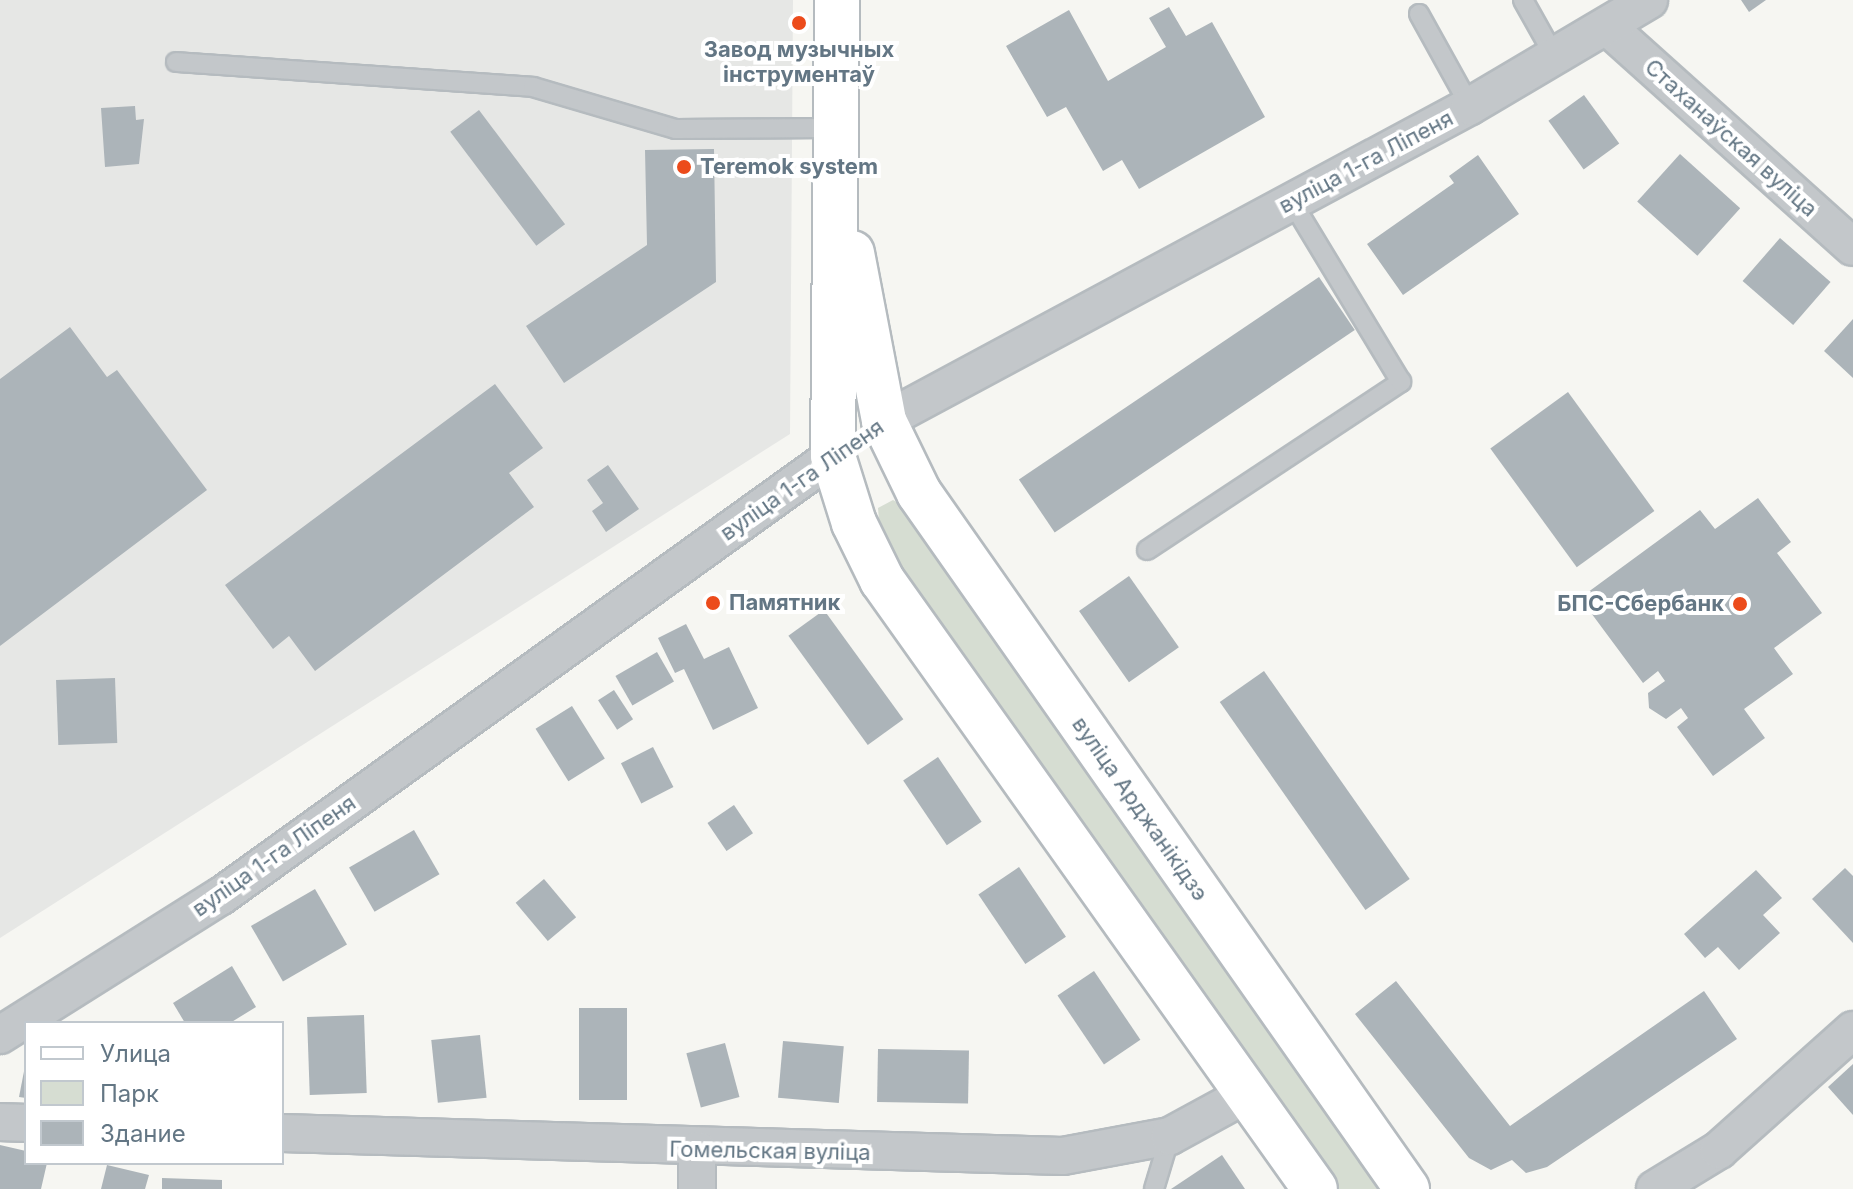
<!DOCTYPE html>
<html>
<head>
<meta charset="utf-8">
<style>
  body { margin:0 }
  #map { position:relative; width:1853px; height:1189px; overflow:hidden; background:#f6f6f2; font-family:Inter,sans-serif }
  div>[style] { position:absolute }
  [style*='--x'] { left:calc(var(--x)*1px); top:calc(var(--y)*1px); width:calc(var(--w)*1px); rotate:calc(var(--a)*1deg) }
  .built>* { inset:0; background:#e6e7e5 }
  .green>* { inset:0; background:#d6ddd2 }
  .building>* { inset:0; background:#acb4b9; transform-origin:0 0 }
  .roads { filter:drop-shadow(2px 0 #b5bbbf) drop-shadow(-2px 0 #b5bbbf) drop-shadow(0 2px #b5bbbf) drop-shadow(0 -2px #b5bbbf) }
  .lane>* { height:18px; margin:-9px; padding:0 9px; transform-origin:9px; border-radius:9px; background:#c3c7ca }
  .street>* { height:36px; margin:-18px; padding:0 18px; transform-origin:18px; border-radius:18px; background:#c3c7ca }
  .secondary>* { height:44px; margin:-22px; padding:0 22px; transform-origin:22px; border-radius:22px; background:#fff }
  .dots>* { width:22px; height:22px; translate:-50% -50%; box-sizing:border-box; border:4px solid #fff; border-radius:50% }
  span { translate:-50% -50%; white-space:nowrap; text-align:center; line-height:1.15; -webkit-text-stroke:8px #fff; paint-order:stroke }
  .poi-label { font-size:22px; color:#637684; font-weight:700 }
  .left { translate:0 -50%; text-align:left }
  .right { translate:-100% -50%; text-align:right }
  .street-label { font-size:22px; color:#637684 }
  .legend { position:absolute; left:24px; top:1021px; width:260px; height:144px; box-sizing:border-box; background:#fff; border:2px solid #c1c8ce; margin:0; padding:10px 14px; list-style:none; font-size:24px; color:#637684 }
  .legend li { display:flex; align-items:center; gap:16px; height:40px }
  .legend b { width:40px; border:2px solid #c1c8ce }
</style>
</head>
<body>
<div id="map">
  <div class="built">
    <i style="clip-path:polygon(0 0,793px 0,790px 434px,0 938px)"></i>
  </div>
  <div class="green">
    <i style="clip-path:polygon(893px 500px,908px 508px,1388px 1189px,1333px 1189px,881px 546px,878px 508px)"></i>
  </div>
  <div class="building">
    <i style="clip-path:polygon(1741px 0,1766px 0,1749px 12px)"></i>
    <i style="clip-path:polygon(1169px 7px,1186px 36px,1212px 22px,1265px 117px,1139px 189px,1122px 160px,1103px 171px,1066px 107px,1047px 117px,1006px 46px,1069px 10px,1108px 81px,1166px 47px,1149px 18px)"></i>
    <i style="left:1584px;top:95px;width:60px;height:44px;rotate:54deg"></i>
    <i style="clip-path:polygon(135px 106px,136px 120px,144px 119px,139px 164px,105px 167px,101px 108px)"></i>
    <i style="left:479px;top:110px;width:143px;height:36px;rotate:53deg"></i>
    <i style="clip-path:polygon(714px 149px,716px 282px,564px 383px,526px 326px,647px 245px,645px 150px)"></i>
    <i style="left:1680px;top:154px;width:81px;height:64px;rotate:42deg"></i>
    <i style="clip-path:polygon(1478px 155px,1519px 214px,1403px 295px,1367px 244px,1454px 183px,1449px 176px)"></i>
    <i style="left:1780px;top:238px;width:67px;height:57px;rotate:41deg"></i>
    <i style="left:1319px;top:277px;width:64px;height:362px;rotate:56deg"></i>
    <i style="clip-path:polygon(1853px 319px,1853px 378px,1824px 351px)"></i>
    <i style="clip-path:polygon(70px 327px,107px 377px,117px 370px,207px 490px,0 646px,0 379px)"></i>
    <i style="clip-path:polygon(495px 384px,543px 448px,509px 473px,534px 507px,315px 671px,289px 636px,273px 649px,225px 585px)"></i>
    <i style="left:1568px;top:392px;width:147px;height:96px;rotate:54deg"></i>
    <i style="clip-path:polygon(608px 465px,639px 509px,606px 532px,592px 511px,603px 503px,587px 480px)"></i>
    <i style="clip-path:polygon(1758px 498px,1791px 542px,1777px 553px,1822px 613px,1774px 648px,1793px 674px,1744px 709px,1765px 738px,1713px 776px,1677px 727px,1688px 718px,1681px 708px,1666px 719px,1649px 708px,1648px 693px,1665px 681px,1658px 671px,1643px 683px,1580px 598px,1700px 510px,1715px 529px)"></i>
    <i style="left:1129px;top:576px;width:87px;height:61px;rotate:55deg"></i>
    <i style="left:824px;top:610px;width:135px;height:44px;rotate:54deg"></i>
    <i style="clip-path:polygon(686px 624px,704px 659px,729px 647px,758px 708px,713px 730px,684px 669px,675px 673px,658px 638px)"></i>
    <i style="left:657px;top:652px;width:34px;height:48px;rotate:60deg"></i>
    <i style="left:1264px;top:671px;width:254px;height:54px;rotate:55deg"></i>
    <i style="left:115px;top:678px;width:65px;height:59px;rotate:88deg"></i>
    <i style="left:614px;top:690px;width:35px;height:19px;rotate:57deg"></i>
    <i style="left:572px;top:706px;width:62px;height:43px;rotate:58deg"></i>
    <i style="left:653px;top:747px;width:45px;height:36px;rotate:63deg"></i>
    <i style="left:938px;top:757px;width:78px;height:42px;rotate:56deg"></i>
    <i style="left:734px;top:805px;width:34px;height:32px;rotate:56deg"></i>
    <i style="left:414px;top:830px;width:51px;height:75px;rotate:60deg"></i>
    <i style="left:1019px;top:867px;width:84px;height:49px;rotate:56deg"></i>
    <i style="clip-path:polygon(1845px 868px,1853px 876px,1853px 943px,1812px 899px)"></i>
    <i style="clip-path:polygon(1756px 870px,1782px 898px,1763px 915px,1780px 933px,1739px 970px,1718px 947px,1705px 958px,1684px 934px)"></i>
    <i style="left:544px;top:879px;width:50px;height:37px;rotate:50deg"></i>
    <i style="left:315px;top:889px;width:64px;height:74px;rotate:60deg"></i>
    <i style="clip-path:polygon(232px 966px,256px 1007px,230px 1023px,185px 1023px,173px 1003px)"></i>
    <i style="left:1094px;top:971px;width:83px;height:44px;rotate:56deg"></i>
    <i style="clip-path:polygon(1396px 981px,1510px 1126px,1704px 991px,1737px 1039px,1547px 1167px,1526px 1173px,1512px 1160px,1491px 1170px,1469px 1158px,1355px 1014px)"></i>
    <i style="left:579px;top:1008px;width:48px;height:92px"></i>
    <i style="left:364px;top:1015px;width:78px;height:57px;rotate:88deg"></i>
    <i style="left:480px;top:1035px;width:63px;height:49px;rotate:84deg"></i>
    <i style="left:783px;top:1041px;width:61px;height:57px;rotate:5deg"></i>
    <i style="left:725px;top:1043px;width:56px;height:40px;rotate:75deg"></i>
    <i style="left:878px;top:1049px;width:91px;height:53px;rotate:1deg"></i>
    <i style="clip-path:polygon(26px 1061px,26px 1098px,19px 1097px)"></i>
    <i style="clip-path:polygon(1853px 1064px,1853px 1115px,1828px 1087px)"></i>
    <i style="clip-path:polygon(0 1145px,26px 1151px,26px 1163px,47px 1163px,41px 1189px,0 1189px)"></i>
    <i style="clip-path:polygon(1222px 1155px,1245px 1189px,1171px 1189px)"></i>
    <i style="clip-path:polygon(107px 1165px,149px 1175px,145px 1189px,101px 1189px)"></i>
    <i style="clip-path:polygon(162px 1178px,222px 1180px,222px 1189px,162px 1189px)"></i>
  </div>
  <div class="roads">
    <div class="lane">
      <i style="--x:1523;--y:0;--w:65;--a:60.7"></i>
      <i style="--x:1419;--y:14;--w:105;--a:61"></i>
      <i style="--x:176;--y:62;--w:358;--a:4"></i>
      <i style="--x:533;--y:87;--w:149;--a:16.4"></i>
      <i style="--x:676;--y:129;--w:155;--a:-0.4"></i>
      <i style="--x:1147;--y:550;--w:305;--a:-33.5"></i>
      <i style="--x:1401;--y:382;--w:210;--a:-121.2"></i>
      <i style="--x:1154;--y:1189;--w:55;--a:-73.2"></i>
    </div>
    <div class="street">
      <i style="--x:1610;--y:29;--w:326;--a:41.9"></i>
      <i style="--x:884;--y:421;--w:665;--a:-28.26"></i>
      <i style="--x:1470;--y:106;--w:208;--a:-30.6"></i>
      <i style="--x:0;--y:1035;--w:261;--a:-32.2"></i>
      <i style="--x:221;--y:896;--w:754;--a:-35.71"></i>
      <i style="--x:0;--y:1122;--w:26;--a:2"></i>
      <i style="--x:282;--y:1133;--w:781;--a:1.69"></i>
      <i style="--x:1063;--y:1156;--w:109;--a:-10.6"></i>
      <i style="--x:1170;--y:1136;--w:88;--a:-28.6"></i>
      <i style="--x:697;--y:1189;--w:39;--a:-89"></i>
      <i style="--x:1655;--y:1189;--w:75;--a:-31.4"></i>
      <i style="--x:1719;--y:1150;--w:180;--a:-41.8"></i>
    </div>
    <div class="secondary">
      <i style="--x:837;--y:0;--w:456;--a:90.5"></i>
      <i style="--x:833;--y:456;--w:70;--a:72.6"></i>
      <i style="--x:854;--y:523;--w:64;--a:63.8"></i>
      <i style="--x:882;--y:580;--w:747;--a:54.59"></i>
      <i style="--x:852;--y:253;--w:171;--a:79.2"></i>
      <i style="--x:884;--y:421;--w:80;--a:64.1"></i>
      <i style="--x:919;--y:493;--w:850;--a:54.96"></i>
    </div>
  </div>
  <div class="dots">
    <i style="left:799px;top:23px;background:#ec4b1b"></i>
    <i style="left:684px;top:167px;background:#ec4b1b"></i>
    <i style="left:713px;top:603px;background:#ec4b1b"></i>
    <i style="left:1740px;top:604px;background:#ec4b1b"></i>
  </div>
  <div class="poi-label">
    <span style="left:799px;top:62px">Завод музычных<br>інструментаў</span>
    <span class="left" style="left:700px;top:167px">Teremok system</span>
    <span class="left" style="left:729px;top:603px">Памятник</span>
    <span class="right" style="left:1724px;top:604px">БПС-Сбербанк</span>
  </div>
  <div class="street-label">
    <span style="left:1731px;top:138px;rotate:42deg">Стаханаўская вуліца</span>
    <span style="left:1366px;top:162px;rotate:-28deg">вуліца 1-га Ліпеня</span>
    <span style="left:802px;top:480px;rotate:-35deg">вуліца 1-га Ліпеня</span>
    <span style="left:1140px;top:809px;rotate:55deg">вуліца Арджанікідзэ</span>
    <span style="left:274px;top:856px;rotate:-35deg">вуліца 1-га Ліпеня</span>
    <span style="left:770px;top:1151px;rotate:1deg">Гомельская вуліца</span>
  </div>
  <ul class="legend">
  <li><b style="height:10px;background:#fff"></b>Улица</li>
  <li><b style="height:22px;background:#d6ddd2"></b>Парк</li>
  <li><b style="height:22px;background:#acb4b9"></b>Здание</li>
  </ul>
</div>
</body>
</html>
